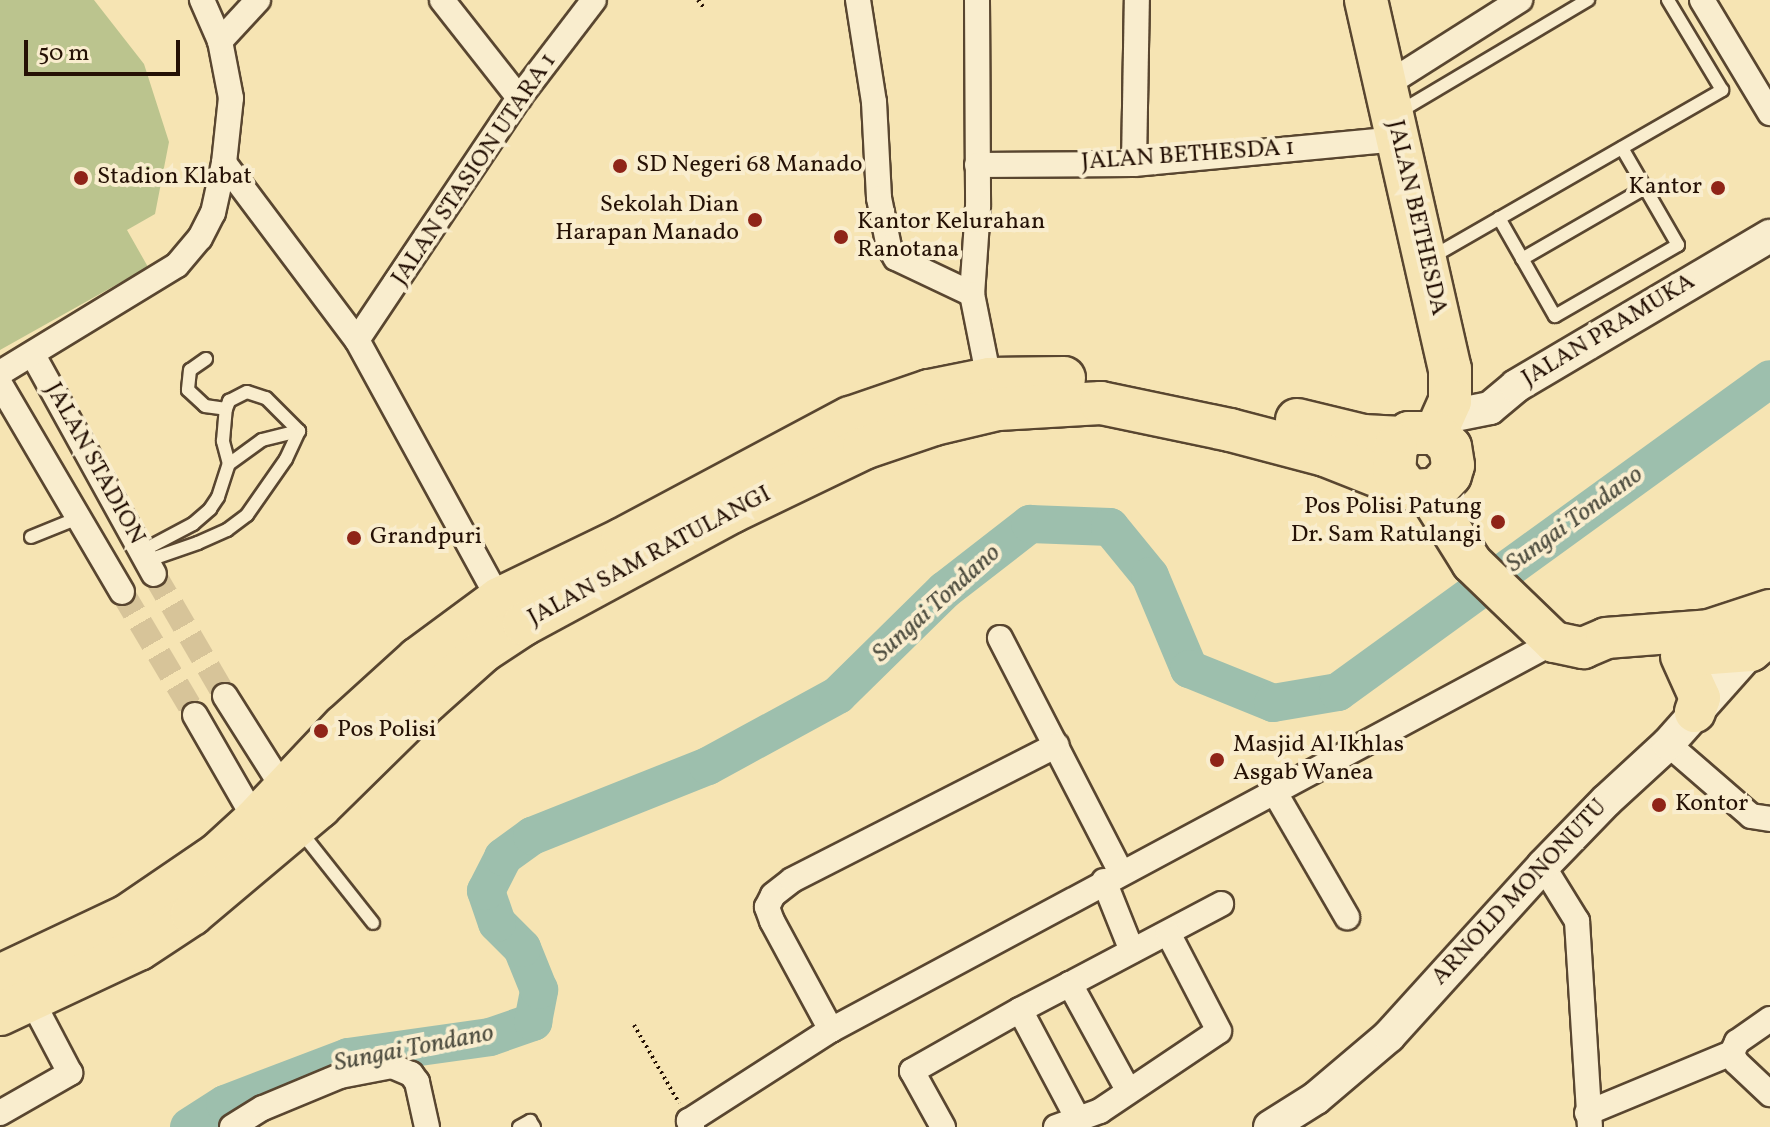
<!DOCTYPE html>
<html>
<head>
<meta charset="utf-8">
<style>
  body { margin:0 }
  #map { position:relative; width:1770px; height:1127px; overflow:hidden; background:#f6e4b3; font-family:Vollkorn,serif }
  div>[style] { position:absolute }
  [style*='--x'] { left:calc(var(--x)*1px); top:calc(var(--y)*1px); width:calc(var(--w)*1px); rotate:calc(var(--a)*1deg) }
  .green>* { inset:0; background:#bbc48e }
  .river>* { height:38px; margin:-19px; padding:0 19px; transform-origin:19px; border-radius:19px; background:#9dbfad }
  .minor-tunnel>* { height:24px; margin-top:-12px; transform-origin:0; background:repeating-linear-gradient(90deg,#d7c499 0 24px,transparent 0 36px) }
  .path>* { height:4px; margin-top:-2px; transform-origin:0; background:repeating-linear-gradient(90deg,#251105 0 2px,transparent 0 6px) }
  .roads { filter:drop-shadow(2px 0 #594630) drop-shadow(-2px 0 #594630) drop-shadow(0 2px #594630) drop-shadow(0 -2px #594630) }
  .service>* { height:12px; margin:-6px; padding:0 6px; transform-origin:6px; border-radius:6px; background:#f9edce }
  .minor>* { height:24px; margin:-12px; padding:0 12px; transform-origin:12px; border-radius:12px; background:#f9edce }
  .tertiary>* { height:32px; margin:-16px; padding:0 16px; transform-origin:16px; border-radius:16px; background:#f9edce }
  .primary>* { height:40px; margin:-20px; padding:0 20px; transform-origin:20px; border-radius:20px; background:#f6e4b3 }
  .trunk>* { height:42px; margin:-21px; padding:0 21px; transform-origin:21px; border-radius:21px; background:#f6e4b3 }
  .dots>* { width:22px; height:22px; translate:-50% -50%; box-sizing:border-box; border:4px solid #f9edce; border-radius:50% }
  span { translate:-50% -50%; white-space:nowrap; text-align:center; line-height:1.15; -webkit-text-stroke:8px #f9edce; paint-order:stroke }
  .street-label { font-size:24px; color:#251105 }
  .poi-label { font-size:24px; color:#251105 }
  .left { translate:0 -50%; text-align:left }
  .right { translate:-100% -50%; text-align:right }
  .water-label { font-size:26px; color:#4f4e40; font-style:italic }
  .scale { position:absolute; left:24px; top:40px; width:156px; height:36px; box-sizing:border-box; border:4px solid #251105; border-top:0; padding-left:10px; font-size:24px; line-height:28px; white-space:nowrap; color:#251105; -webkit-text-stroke:6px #f9edce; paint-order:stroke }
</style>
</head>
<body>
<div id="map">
  <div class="green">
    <i style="clip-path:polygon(0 0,94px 0,144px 64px,169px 142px,155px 214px,127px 230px,148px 267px,0 350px)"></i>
  </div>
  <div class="river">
    <i style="--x:189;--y:1127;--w:43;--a:-32.6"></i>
    <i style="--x:225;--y:1104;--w:132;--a:-20.9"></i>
    <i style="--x:348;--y:1057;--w:143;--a:-8"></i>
    <i style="--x:490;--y:1037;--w:46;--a:-19.2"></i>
    <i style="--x:533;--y:1022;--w:33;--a:-79"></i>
    <i style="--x:539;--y:990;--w:45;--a:-112"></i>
    <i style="--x:522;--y:948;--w:35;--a:-135"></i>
    <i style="--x:497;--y:923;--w:34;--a:-109"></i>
    <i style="--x:486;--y:891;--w:38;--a:-63"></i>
    <i style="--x:503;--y:857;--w:36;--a:-36"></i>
    <i style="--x:532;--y:836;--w:189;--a:-21.7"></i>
    <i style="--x:708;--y:766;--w:148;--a:-28.6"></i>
    <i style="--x:838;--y:695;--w:150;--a:-44.5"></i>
    <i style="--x:945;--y:590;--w:108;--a:-37.8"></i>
    <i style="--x:1030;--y:524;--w:80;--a:2.1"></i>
    <i style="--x:1110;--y:527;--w:63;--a:50.8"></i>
    <i style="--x:1150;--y:576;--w:101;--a:67.2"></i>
    <i style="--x:1189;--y:669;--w:91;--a:22"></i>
    <i style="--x:1273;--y:703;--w:66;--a:-9.6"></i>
    <i style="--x:1338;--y:692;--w:533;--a:-35.92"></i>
  </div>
  <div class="minor-tunnel">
    <i style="--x:154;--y:574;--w:141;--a:59.8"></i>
    <i style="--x:122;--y:592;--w:143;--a:59.3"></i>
  </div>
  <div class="path">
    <i style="--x:698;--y:0;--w:10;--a:53"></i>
    <i style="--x:634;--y:1025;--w:90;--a:60"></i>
  </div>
  <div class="roads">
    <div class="service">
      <i style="--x:1399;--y:112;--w:220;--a:-30.7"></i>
      <i style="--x:1499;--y:218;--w:113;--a:60.3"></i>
      <i style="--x:1555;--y:316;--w:142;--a:-30"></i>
      <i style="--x:1678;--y:245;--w:112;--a:-120"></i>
      <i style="--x:1432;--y:257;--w:335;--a:-29.9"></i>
      <i style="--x:1722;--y:90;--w:105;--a:-121"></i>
      <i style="--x:1522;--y:259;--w:142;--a:-30"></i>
      <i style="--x:206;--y:359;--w:19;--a:145"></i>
      <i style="--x:190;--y:370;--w:20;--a:96"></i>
      <i style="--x:188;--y:390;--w:23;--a:43"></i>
      <i style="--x:205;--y:406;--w:21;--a:8"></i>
      <i style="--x:229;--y:464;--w:24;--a:-105"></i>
      <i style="--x:223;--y:441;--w:32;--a:-85"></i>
      <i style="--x:226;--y:409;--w:9;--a:-69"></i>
      <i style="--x:229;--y:401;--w:20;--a:-27"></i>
      <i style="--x:247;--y:392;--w:20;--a:18"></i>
      <i style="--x:266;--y:398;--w:47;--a:45"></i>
      <i style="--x:31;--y:537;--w:51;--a:-22"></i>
      <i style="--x:142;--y:551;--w:58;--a:-27.9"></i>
      <i style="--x:193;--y:524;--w:23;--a:-41"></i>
      <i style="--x:210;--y:509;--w:14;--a:-56"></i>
      <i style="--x:218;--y:497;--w:35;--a:-72"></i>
      <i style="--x:229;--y:464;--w:41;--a:-36"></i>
      <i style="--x:262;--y:440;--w:38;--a:-14"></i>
      <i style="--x:299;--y:431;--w:31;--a:115"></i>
      <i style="--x:286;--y:459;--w:68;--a:124.9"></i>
      <i style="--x:247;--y:515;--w:25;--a:143"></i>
      <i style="--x:227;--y:530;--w:32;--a:156"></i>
      <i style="--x:198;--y:543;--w:55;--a:160.9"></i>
      <i style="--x:301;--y:832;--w:116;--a:51.6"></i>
      <i style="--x:519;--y:1127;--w:13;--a:-29"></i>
      <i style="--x:530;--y:1121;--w:7;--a:56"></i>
    </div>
    <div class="minor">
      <i style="--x:442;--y:0;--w:125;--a:51.8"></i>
      <i style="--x:858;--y:0;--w:103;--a:81.1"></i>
      <i style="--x:874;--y:102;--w:96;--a:87"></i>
      <i style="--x:879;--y:198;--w:50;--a:78.5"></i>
      <i style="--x:889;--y:247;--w:13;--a:58"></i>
      <i style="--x:896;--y:258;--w:84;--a:25.3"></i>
      <i style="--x:977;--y:0;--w:207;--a:89.7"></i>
      <i style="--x:978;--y:207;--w:87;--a:93.9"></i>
      <i style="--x:972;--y:294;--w:87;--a:78.7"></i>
      <i style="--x:1702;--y:0;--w:132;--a:59"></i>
      <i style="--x:220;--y:41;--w:56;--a:-47.2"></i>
      <i style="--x:1386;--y:85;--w:159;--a:-32.4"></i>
      <i style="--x:224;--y:163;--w:221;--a:53.1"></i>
      <i style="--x:357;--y:340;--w:295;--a:61.3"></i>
      <i style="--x:1134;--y:164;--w:164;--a:-89"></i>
      <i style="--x:977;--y:165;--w:157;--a:-0.4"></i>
      <i style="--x:1134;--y:164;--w:265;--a:-5.4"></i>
      <i style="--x:357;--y:340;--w:291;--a:-56.2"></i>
      <i style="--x:519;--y:98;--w:123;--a:-52.6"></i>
      <i style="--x:33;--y:355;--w:250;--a:61.1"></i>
      <i style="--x:0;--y:373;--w:207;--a:-31.4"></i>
      <i style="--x:177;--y:265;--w:35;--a:-50"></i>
      <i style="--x:200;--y:238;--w:28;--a:-63"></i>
      <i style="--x:213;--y:213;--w:51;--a:-77.6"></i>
      <i style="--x:224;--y:163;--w:65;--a:-83.9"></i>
      <i style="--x:231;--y:98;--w:58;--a:-100.9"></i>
      <i style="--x:220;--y:41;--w:45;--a:-113.7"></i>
      <i style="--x:0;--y:384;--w:241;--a:59.6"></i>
      <i style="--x:1000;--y:638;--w:263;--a:62.7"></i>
      <i style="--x:225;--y:696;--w:122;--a:57.7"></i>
      <i style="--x:195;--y:715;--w:133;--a:60.1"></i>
      <i style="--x:1668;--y:744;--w:110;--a:40.9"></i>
      <i style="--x:1751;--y:816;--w:19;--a:9"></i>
      <i style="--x:1274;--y:791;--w:146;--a:59.9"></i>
      <i style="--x:1543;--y:866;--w:65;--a:58.3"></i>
      <i style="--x:1577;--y:921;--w:206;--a:86.4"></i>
      <i style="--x:1104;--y:881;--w:75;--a:68.2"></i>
      <i style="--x:1020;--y:1010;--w:56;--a:-27.5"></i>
      <i style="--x:831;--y:1030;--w:124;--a:-118.4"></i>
      <i style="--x:772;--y:921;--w:15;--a:-110"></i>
      <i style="--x:767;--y:907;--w:13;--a:-63"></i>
      <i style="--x:773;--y:895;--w:24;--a:-38"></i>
      <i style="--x:792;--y:880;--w:297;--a:-27"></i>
      <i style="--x:1732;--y:1053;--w:10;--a:66"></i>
      <i style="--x:1736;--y:1062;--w:47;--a:43.3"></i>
      <i style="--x:1128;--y:1090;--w:121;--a:-118.7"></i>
      <i style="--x:1070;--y:984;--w:171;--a:-27.9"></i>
      <i style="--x:0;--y:1113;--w:81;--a:-29.7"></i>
      <i style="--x:70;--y:1073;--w:84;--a:-117.8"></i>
      <i style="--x:1587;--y:1113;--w:157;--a:-22.5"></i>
      <i style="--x:1732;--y:1053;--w:12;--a:-66"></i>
      <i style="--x:1737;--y:1042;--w:40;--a:-34.9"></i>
      <i style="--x:232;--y:1127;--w:36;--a:-32"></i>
      <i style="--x:263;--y:1108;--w:83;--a:-22.6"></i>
      <i style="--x:340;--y:1076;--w:53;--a:-10.9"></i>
      <i style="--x:392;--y:1066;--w:21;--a:23"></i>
      <i style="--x:411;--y:1074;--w:10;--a:53"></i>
      <i style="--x:417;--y:1082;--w:46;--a:77.5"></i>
      <i style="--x:692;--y:1127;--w:7;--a:-117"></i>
      <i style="--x:689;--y:1121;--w:169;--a:-32.7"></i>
      <i style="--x:831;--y:1030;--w:821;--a:-28.22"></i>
      <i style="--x:943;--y:1127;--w:64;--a:-119"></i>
      <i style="--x:912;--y:1071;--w:124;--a:-29.5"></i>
      <i style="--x:1020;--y:1010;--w:123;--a:62"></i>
      <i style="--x:1056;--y:1127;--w:47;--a:-20"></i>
      <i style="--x:1100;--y:1111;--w:143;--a:-33.9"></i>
      <i style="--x:1219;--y:1031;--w:110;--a:-117.5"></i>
    </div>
    <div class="tertiary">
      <i style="--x:1445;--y:417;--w:46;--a:-11.3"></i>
      <i style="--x:1490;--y:408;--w:34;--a:-40"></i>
      <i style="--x:1516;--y:386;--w:295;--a:-30.6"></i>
      <i style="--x:1270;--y:1127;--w:54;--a:-32.2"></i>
      <i style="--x:1316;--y:1098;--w:96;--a:-40.3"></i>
      <i style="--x:1389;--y:1036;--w:229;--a:-47.8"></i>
      <i style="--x:1543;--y:866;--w:91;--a:-45.9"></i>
      <i style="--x:1606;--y:801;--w:84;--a:-42.6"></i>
      <i style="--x:1668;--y:744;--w:125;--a:-48.3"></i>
    </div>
    <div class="primary">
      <i style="--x:1427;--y:491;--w:85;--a:58"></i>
      <i style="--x:1472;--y:563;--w:114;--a:43.9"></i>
      <i style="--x:1554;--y:642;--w:30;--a:12"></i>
      <i style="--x:1583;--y:648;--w:25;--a:-23"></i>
      <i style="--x:1606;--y:638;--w:103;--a:-4.4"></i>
      <i style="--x:1709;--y:630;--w:64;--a:-18.2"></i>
      <i style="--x:1681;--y:656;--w:46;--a:65.7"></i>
      <i style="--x:1700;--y:698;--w:15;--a:110"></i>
      <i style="--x:1684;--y:656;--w:67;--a:-4.3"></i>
      <i style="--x:1751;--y:651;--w:25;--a:-40"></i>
    </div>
    <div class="trunk">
      <i style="--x:1366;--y:0;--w:378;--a:77.2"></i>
      <i style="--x:1450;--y:369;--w:32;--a:90"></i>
      <i style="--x:1450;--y:401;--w:35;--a:114"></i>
      <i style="--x:1297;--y:420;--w:68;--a:13.6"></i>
      <i style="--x:1363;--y:436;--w:39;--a:3"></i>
      <i style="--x:0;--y:976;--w:140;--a:-25.3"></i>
      <i style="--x:127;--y:916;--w:110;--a:-34.3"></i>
      <i style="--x:218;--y:854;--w:50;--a:-42.6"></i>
      <i style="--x:255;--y:820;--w:129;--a:-46.6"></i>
      <i style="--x:344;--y:726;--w:100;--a:-42.2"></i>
      <i style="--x:418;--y:659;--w:101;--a:-36.5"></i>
      <i style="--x:499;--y:599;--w:138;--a:-25.8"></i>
      <i style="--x:623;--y:539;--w:257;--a:-28.1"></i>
      <i style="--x:850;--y:418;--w:83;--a:-18.9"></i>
      <i style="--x:929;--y:391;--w:61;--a:-11.3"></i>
      <i style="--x:989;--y:379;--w:75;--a:-0.8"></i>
      <i style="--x:0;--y:1014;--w:153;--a:-25.1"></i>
      <i style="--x:139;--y:949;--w:64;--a:-33.4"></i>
      <i style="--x:192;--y:914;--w:166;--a:-40.1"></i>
      <i style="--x:319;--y:807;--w:153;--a:-44.5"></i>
      <i style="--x:428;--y:700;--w:74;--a:-41.7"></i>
      <i style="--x:483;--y:651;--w:49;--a:-33.4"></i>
      <i style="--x:524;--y:624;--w:235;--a:-28.4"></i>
      <i style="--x:731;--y:512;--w:148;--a:-25.7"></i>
      <i style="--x:864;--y:448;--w:74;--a:-18.9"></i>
      <i style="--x:934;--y:424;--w:66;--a:-13.2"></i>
      <i style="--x:998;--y:409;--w:103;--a:-3.3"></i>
      <i style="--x:1101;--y:403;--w:132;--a:11.8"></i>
      <i style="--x:1230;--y:430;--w:98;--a:14.7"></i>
      <i style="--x:1325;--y:455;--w:98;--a:21.6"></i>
      <i style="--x:1416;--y:491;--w:21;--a:-5"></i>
      <i style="--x:1437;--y:489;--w:19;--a:-47"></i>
      <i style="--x:1450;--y:475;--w:10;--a:-73"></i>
      <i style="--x:1453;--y:465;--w:18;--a:-99"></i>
      <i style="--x:1450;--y:447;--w:20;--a:-135"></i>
      <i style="--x:1436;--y:433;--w:27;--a:180"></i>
      <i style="--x:1409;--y:433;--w:18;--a:137"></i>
      <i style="--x:1396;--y:445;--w:26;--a:94"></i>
      <i style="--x:1394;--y:471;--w:20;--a:53"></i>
    </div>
  </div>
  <div class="dots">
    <i style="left:620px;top:166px;background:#8f2418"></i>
    <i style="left:81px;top:178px;background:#8f2418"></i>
    <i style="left:1718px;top:188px;background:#8f2418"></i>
    <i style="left:755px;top:220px;background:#8f2418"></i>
    <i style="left:841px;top:237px;background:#8f2418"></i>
    <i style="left:1498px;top:522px;background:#8f2418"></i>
    <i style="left:354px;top:538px;background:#8f2418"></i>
    <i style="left:321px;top:731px;background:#8f2418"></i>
    <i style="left:1217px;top:760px;background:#8f2418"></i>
    <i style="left:1659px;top:805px;background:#8f2418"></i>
  </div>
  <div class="street-label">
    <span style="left:1188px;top:156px;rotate:-4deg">JALAN BETHESDA 1</span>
    <span style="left:475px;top:170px;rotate:-56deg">JALAN STASION UTARA 1</span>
    <span style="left:1416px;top:218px;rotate:77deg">JALAN BETHESDA</span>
    <span style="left:1609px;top:331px;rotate:-31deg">JALAN PRAMUKA</span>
    <span style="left:94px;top:464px;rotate:61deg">JALAN STADION</span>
    <span style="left:650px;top:557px;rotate:-28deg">JALAN SAM RATULANGI</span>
    <span style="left:1520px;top:893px;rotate:-47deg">ARNOLD MONONUTU</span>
  </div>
  <div class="poi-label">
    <span class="left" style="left:636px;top:166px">SD Negeri 68 Manado</span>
    <span class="left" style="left:97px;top:178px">Stadion Klabat</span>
    <span class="right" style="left:1702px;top:188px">Kantor</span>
    <span class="right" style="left:739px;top:220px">Sekolah Dian<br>Harapan Manado</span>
    <span class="left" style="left:857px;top:237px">Kantor Kelurahan<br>Ranotana</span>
    <span class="right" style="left:1482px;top:522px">Pos Polisi Patung<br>Dr. Sam Ratulangi</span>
    <span class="left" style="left:370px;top:538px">Grandpuri</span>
    <span class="left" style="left:337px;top:731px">Pos Polisi</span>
    <span class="left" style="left:1233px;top:760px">Masjid Al Ikhlas<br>Asgab Wanea</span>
    <span class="left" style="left:1675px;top:805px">Kontor</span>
  </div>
  <div class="water-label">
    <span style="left:1575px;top:520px;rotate:-36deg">Sungai Tondano</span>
    <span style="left:937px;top:604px;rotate:-42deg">Sungai Tondano</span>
    <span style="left:414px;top:1049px;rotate:-11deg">Sungai Tondano</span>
  </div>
  <div class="scale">50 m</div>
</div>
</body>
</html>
